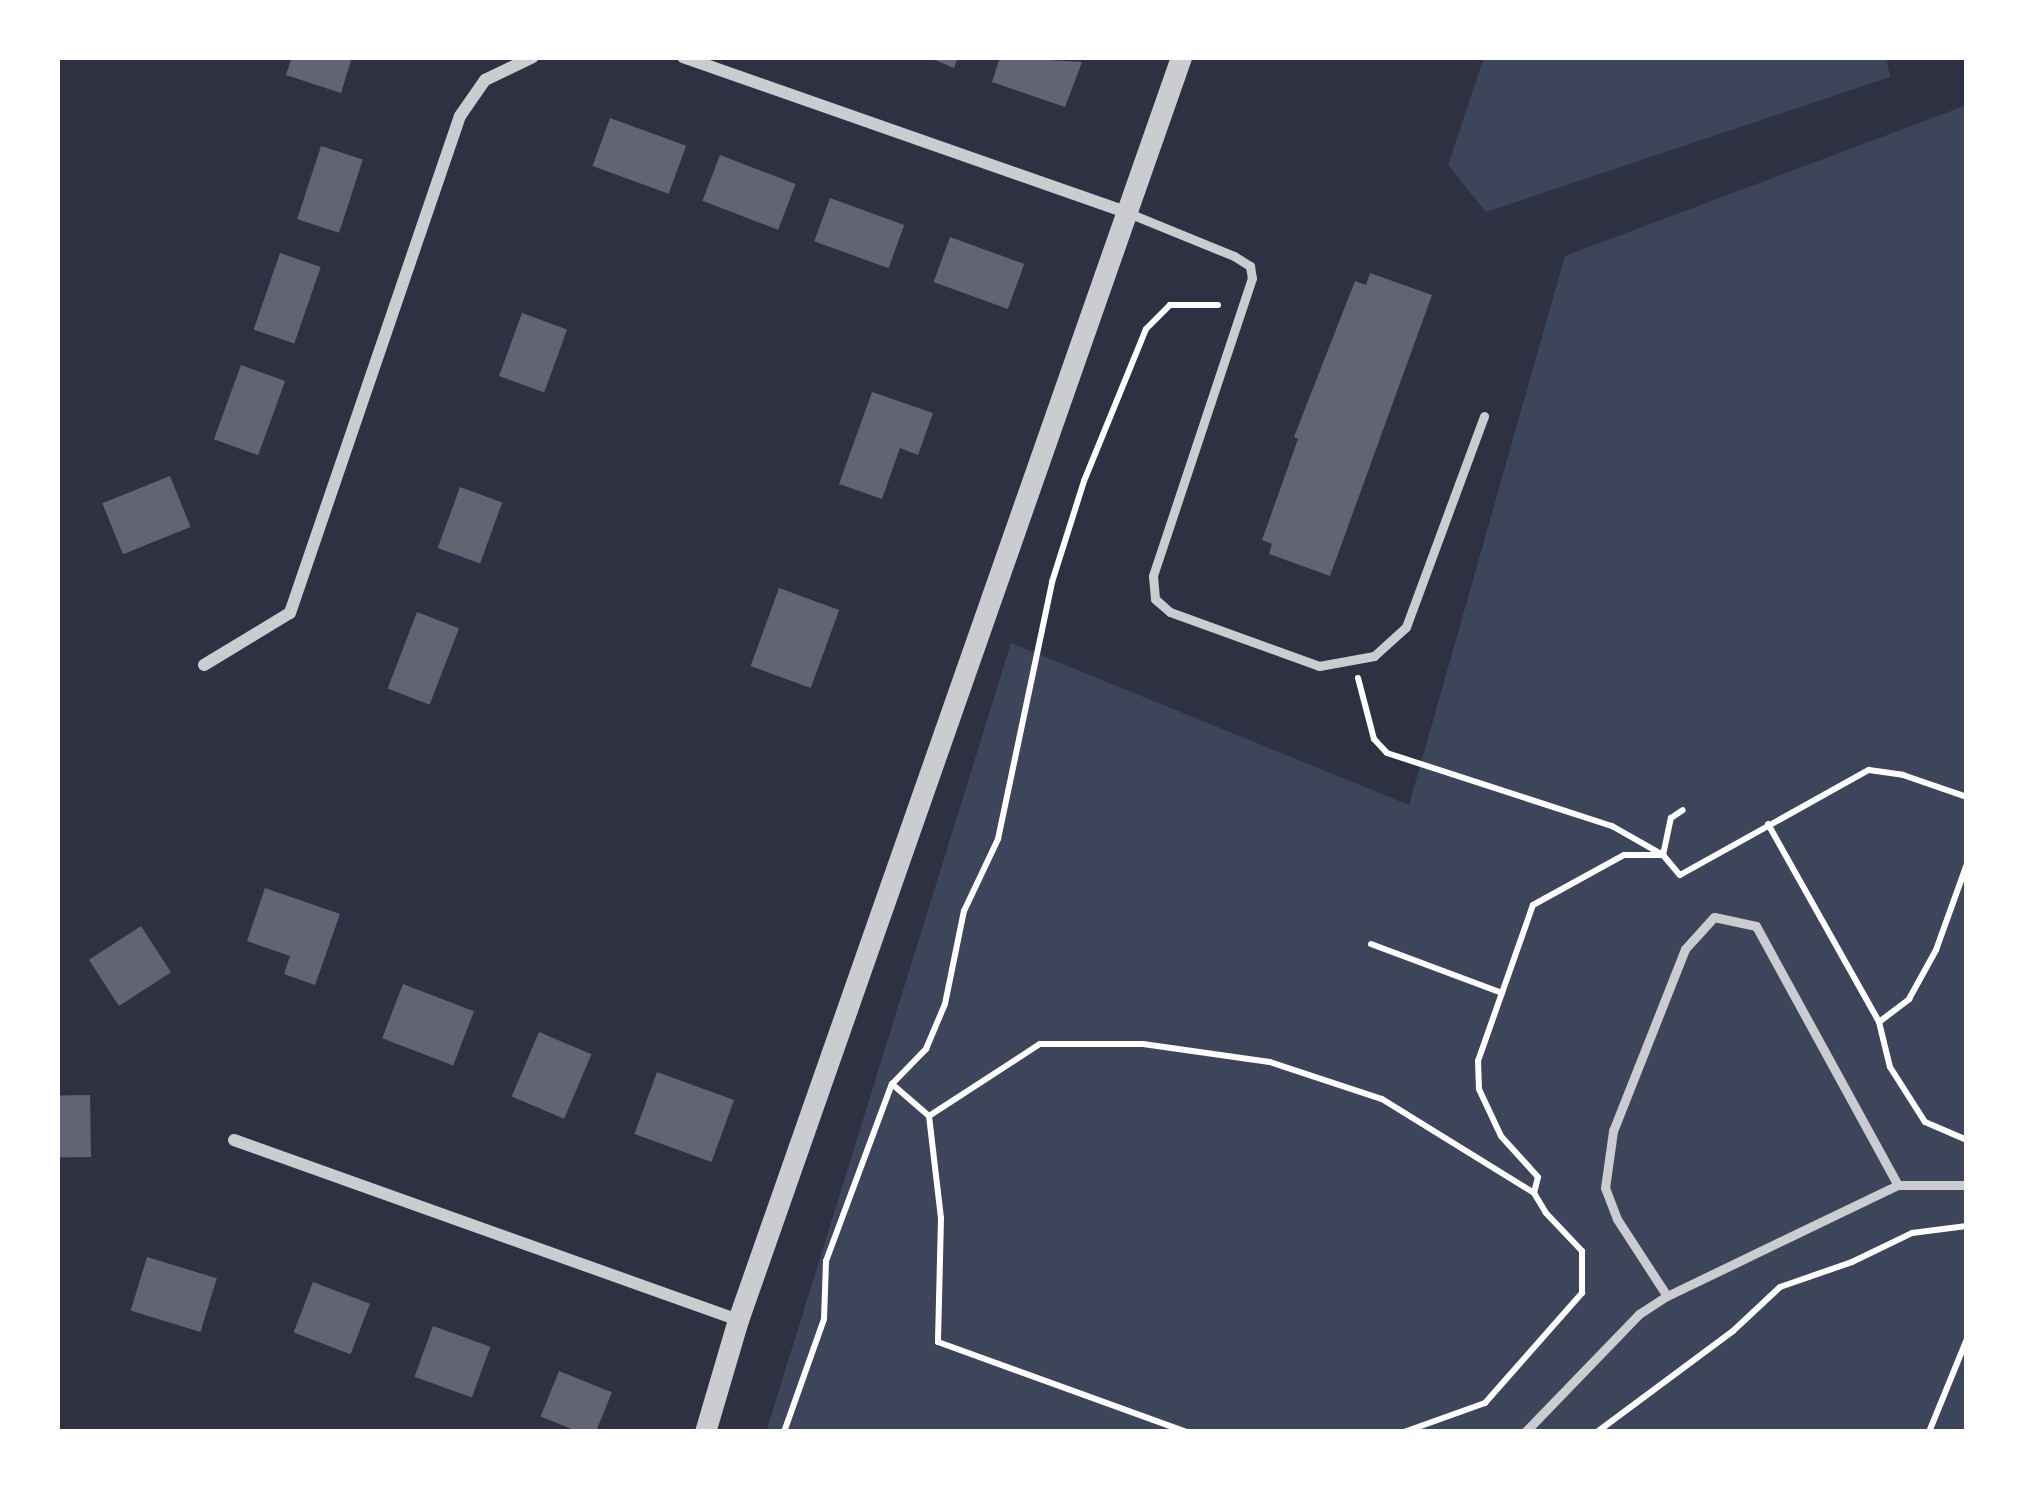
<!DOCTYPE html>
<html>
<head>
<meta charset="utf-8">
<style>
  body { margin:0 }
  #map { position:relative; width:2024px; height:1489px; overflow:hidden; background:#2d3142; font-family:"Times New Roman",serif }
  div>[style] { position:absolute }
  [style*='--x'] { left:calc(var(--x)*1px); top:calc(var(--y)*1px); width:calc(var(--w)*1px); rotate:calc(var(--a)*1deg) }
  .green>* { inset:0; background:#3c4559 }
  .building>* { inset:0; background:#626471; transform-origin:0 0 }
  .path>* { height:6px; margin:-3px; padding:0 3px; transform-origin:3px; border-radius:3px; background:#fff }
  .service>* { height:9px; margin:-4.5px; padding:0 4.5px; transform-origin:4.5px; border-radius:4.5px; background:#caccd0 }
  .minor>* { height:12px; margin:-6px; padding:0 6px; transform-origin:6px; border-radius:6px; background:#caccd0 }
  .tertiary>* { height:21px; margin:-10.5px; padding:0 10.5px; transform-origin:10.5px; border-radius:10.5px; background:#caccd0 }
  span { translate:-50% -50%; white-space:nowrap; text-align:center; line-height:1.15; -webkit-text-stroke:12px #fff; paint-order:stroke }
  .frame { position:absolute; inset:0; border:60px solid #fff; pointer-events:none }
</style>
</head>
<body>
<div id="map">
  <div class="green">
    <i style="clip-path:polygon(1484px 57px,1886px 57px,1890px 77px,1486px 212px,1448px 165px)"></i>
    <i style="clip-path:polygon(1967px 105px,1967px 1432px,766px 1432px,1011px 643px,1409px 805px,1565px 256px)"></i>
  </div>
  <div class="building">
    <i style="clip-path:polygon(292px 57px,352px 57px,341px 93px,286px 75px)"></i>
    <i style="clip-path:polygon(928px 57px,958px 57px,954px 68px)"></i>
    <i style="clip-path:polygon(1000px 57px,1082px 62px,1065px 107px,992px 82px)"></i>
    <i style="left:610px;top:118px;width:81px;height:51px;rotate:20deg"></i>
    <i style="left:321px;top:146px;width:44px;height:77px;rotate:18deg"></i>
    <i style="left:720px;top:155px;width:81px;height:49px;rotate:21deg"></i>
    <i style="left:830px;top:198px;width:79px;height:46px;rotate:20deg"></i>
    <i style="left:950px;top:237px;width:79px;height:48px;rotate:20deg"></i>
    <i style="left:280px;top:253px;width:43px;height:81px;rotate:19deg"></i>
    <i style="clip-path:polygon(1370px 273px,1432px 295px,1330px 576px,1269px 554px,1272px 544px,1262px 540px,1298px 439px,1294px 437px,1355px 281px,1366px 285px)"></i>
    <i style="left:522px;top:313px;width:48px;height:67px;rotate:20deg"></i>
    <i style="left:241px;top:365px;width:47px;height:79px;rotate:20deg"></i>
    <i style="clip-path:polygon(872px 392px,933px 413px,918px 455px,900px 448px,882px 499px,839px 484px)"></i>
    <i style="left:170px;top:476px;width:55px;height:73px;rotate:68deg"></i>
    <i style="left:460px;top:487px;width:45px;height:65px;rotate:20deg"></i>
    <i style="left:779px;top:588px;width:64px;height:83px;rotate:20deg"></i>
    <i style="left:417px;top:612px;width:45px;height:82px;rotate:21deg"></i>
    <i style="clip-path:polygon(265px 888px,340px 914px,315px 985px,284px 974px,290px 956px,247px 941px)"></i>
    <i style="left:141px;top:926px;width:55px;height:62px;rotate:57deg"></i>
    <i style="left:403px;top:984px;width:76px;height:58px;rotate:21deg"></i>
    <i style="left:539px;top:1032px;width:57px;height:70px;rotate:23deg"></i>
    <i style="left:657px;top:1072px;width:82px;height:66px;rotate:20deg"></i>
    <i style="left:90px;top:1095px;width:62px;height:33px;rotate:89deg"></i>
    <i style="left:147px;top:1257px;width:73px;height:56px;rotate:17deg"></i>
    <i style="left:313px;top:1282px;width:61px;height:54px;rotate:21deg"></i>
    <i style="left:433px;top:1326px;width:61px;height:54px;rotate:20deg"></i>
    <i style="left:559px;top:1371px;width:57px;height:49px;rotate:22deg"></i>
  </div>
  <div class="path">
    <i style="--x:1358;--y:678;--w:63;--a:75.3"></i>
    <i style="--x:1374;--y:739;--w:19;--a:47"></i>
    <i style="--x:1387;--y:753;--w:237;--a:18"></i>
    <i style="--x:1612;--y:826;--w:59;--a:29.6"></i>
    <i style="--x:1663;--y:855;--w:38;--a:-78"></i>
    <i style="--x:1671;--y:818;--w:14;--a:-34"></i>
    <i style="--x:1768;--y:824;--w:227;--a:60.7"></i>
    <i style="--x:1879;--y:1022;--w:46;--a:76.3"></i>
    <i style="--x:1890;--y:1067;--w:65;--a:57.5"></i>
    <i style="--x:1925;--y:1122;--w:46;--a:23.2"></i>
    <i style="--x:1371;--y:944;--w:140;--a:20.5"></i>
    <i style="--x:1879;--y:1022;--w:38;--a:-37"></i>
    <i style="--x:1909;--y:999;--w:56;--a:-61.1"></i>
    <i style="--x:1936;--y:950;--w:91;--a:-70.2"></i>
    <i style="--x:892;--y:1084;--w:49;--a:40.9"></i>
    <i style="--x:929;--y:1116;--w:103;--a:83.3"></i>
    <i style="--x:941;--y:1218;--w:124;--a:91.4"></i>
    <i style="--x:938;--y:1342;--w:264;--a:19.9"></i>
    <i style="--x:929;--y:1116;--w:132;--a:-33"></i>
    <i style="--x:1040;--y:1044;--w:103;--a:0"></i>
    <i style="--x:1143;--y:1044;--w:128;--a:8.1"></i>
    <i style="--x:1270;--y:1062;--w:118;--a:18.3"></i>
    <i style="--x:1382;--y:1099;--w:179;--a:31.7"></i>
    <i style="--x:784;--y:1432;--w:120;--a:-70.5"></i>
    <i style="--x:824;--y:1319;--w:58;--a:-88"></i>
    <i style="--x:826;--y:1261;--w:189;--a:-69.6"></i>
    <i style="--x:892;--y:1084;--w:49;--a:-45.8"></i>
    <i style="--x:926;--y:1049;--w:49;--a:-67.1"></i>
    <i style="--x:945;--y:1004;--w:95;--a:-78.5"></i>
    <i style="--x:964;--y:911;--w:80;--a:-64.7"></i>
    <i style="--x:998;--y:839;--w:263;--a:-78.1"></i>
    <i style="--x:1052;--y:582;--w:106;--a:-72.4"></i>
    <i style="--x:1084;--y:481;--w:164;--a:-67.8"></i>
    <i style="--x:1146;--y:329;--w:34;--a:-45"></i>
    <i style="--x:1170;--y:305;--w:48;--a:0"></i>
    <i style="--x:1404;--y:1432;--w:86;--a:-19.7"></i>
    <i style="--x:1485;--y:1403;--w:147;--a:-48.6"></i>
    <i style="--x:1582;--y:1293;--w:42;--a:-90"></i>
    <i style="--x:1582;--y:1251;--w:52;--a:-133.5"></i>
    <i style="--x:1546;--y:1213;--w:23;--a:-121"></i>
    <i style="--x:1534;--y:1193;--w:16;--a:-76"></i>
    <i style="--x:1538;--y:1177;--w:55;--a:-132.1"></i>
    <i style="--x:1501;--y:1136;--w:52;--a:-115.1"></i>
    <i style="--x:1479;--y:1089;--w:28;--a:-92"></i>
    <i style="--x:1478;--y:1061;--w:165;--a:-70.6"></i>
    <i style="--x:1533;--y:905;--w:104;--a:-28.8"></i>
    <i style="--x:1624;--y:855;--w:39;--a:0"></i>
    <i style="--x:1663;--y:855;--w:26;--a:50"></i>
    <i style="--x:1680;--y:875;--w:216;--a:-29.1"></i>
    <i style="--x:1869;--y:770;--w:34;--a:8"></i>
    <i style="--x:1903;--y:775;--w:68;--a:19"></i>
    <i style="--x:1597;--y:1432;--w:169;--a:-36.6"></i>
    <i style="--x:1733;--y:1331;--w:64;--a:-43.1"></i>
    <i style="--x:1780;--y:1287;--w:76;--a:-19.1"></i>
    <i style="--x:1852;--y:1262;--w:67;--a:-25.8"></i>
    <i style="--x:1912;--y:1233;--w:55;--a:-7.3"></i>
    <i style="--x:1929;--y:1432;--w:100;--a:-67.8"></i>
  </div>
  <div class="service">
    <i style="--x:1126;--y:212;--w:117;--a:22.2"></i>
    <i style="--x:1234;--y:256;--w:19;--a:32"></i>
    <i style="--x:1250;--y:266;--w:12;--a:81"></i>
    <i style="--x:1252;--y:278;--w:314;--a:108.4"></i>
    <i style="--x:1153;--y:576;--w:23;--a:85"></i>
    <i style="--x:1155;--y:599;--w:20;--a:41"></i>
    <i style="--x:1170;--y:612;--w:158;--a:19.9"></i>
    <i style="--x:1319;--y:666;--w:56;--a:-10.3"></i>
    <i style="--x:1374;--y:656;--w:43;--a:-42.2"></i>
    <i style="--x:1406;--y:627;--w:225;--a:-69.7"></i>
    <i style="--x:1667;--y:1296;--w:92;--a:-123"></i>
    <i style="--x:1617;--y:1219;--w:33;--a:-111"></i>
    <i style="--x:1605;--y:1188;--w:58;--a:-82"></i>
    <i style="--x:1613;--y:1131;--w:196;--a:-68.4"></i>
    <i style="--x:1685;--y:949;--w:43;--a:-47.8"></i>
    <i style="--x:1714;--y:917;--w:43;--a:12.1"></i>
    <i style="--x:1756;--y:926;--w:295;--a:61.3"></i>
    <i style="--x:1525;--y:1432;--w:164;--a:-46"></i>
    <i style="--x:1639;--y:1314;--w:33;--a:-33"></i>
    <i style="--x:1667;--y:1296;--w:256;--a:-25.7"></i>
    <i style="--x:1898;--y:1185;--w:69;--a:0"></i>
  </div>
  <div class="minor">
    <i style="--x:683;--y:57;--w:469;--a:19.3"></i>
    <i style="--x:204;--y:665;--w:100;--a:-31.2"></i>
    <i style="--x:290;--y:613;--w:525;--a:-71.12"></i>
    <i style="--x:460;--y:116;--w:44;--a:-55.2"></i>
    <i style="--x:485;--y:80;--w:53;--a:-25.6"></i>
    <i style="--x:234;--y:1140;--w:535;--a:19.65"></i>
  </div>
  <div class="tertiary">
    <i style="--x:705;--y:1432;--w:117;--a:-73.6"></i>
    <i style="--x:738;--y:1320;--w:1338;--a:-70.67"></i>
  </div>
  <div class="frame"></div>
</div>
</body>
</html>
